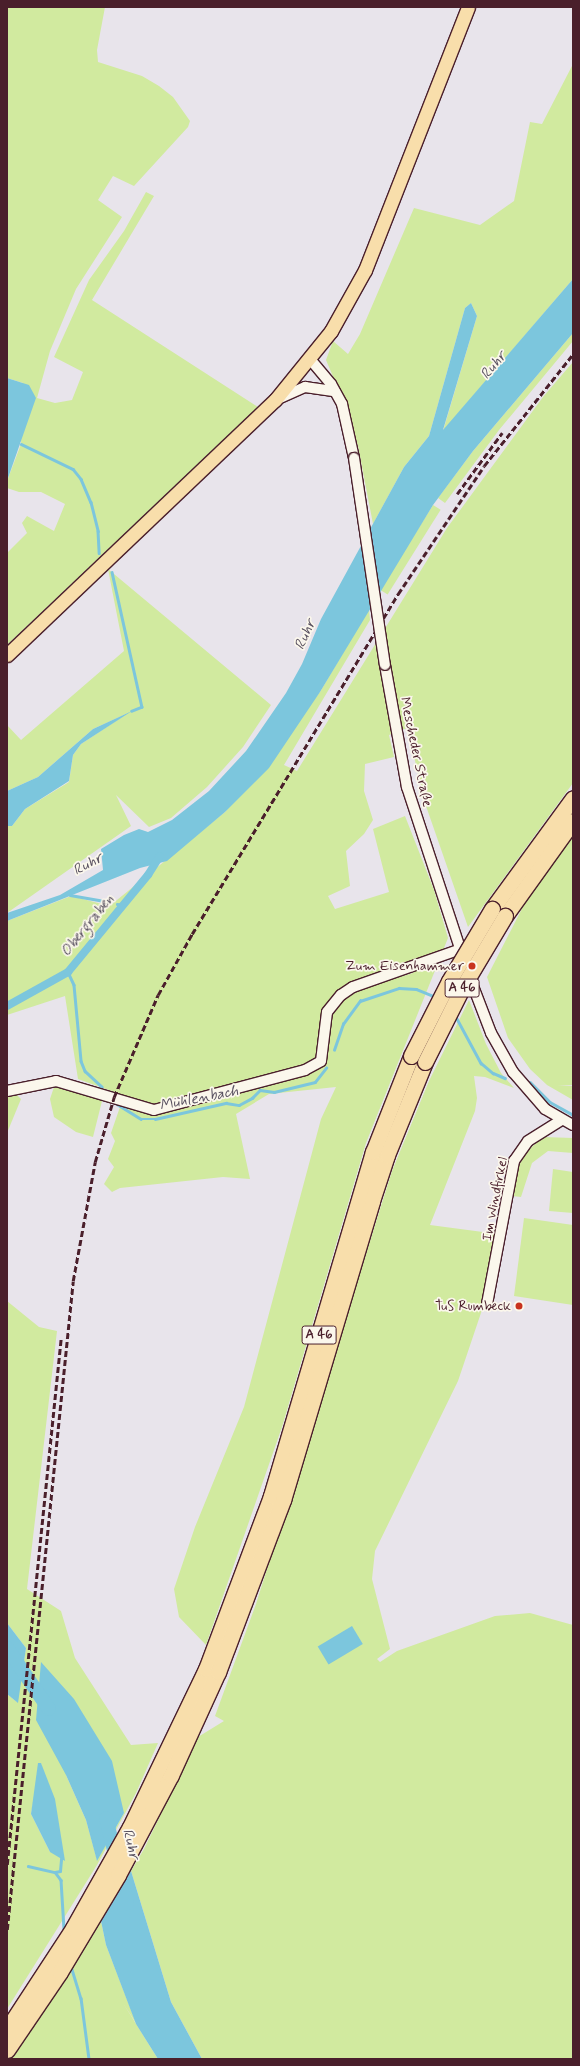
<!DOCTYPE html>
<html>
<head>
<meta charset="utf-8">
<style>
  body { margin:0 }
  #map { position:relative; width:580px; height:2066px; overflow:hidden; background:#e8e4eb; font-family:Mynerve,sans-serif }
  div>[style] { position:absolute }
  .green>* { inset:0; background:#d1ea9f; transform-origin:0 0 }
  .water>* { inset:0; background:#7cc6dd; transform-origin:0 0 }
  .stream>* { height:2.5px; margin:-1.25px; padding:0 1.25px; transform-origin:1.25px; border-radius:1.25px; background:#7cc6dd }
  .canal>* { height:8px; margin:-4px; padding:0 4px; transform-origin:4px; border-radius:4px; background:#7cc6dd }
  .river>* { height:14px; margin:-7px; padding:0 7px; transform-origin:7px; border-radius:7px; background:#7cc6dd }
  .roads { filter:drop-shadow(1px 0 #4a1f2b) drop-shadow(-1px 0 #4a1f2b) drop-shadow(0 1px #4a1f2b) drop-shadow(0 -1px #4a1f2b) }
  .minor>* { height:10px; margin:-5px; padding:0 5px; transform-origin:5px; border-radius:5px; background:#fbf7ec }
  .major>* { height:13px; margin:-6.5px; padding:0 6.5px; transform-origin:6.5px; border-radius:6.5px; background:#f8deab }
  .highway>* { height:15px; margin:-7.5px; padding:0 7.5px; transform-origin:7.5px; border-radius:7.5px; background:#f8deab }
  .rail>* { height:2.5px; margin-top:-1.25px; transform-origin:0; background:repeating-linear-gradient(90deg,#4a1f2b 0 6px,transparent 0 9px) }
  .bridges { filter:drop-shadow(1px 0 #4a1f2b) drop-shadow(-1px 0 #4a1f2b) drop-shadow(0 1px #4a1f2b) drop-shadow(0 -1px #4a1f2b) }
  .minor-bridge>* { height:10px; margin:-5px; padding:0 5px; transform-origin:5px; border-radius:5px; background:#fbf7ec }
  .highway-bridge>* { height:15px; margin:-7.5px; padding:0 7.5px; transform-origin:7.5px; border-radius:7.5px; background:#f8deab }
  .dots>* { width:11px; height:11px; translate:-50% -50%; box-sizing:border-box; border:2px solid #fbf7ec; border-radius:50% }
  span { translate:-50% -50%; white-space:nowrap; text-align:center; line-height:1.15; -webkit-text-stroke:3.5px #fbf7ec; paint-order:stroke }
  .shield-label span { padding:1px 3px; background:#fbf7ec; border:1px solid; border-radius:3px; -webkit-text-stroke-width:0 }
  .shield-label { font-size:13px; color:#4a1f2b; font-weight:700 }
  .street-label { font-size:14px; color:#4a1f2b }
  .poi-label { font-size:14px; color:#4a1f2b }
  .right { translate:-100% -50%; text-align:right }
  .water-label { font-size:15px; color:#595160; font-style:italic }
  .frame { position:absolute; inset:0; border:8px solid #4a1f2b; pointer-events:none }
</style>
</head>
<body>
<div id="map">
  <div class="green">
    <i style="clip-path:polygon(7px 7px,105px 7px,97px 50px,98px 62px,142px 76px,159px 86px,173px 97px,190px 121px,188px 127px,134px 186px,113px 176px,98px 200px,122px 217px,76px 289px,50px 351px,37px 398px,55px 403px,72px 400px,83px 372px,54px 357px,89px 280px,124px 231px,146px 192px,154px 196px,92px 300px,258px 407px,7px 645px,7px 553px,27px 533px,22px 523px,27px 516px,54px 531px,65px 504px,41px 492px,19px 492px,7px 488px,7px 481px,21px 444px,23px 383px,7px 378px)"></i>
    <i style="clip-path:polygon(573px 64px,573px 279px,443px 431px,477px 316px,471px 303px,465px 308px,429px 436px,404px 467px,373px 524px,358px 446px,343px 400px,326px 360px,333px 341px,348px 354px,360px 334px,414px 208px,480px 225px,514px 201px,530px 122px,542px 124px)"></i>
    <i style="clip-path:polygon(573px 333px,573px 341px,499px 430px,445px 503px,438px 498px,473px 451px)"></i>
    <i style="clip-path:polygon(evenodd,573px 362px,573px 783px,468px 927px,426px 806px,407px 728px,389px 735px,394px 757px,365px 764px,364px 791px,373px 820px,364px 834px,346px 851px,350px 886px,328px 896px,335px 909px,389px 892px,373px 829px,405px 816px,434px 890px,448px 938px,366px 1143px,282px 1427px,206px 1645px,179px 1617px,174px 1589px,195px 1527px,244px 1407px,321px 1119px,336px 1087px,269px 1094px,236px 1114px,250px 1179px,223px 1177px,120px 1188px,112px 1192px,104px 1184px,114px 1167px,108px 1159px,115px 1141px,111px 1133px,121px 1104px,153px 1113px,232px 1095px,300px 1074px,156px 1107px,78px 1079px,65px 996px,7px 1015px,7px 921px,71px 896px,106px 905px,101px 913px,225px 812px,320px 692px,369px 609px,370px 620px,284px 765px,297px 771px,447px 528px,543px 397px,573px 362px,416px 960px,413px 973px,366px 987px,416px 960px)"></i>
    <i style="left:433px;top:505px;width:9px;height:100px;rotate:32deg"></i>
    <i style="clip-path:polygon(108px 569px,271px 705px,243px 747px,207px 787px,171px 818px,149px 827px,116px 795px,131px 826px,7px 913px,7px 826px,12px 826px,25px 809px,69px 782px,73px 755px,81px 744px,128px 713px,93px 729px,38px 777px,7px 791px,7px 725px,21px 740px,124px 651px)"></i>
    <i style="clip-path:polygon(573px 835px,573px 1085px,558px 1085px,573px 1086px,573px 1100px,547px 1085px,530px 1069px,508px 1038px,487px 977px,530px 893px)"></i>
    <i style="clip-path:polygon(469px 1000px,486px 1044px,501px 1073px,514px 1088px,485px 1077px,474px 1076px,477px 1098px,475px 1111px,430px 1225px,498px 1234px,483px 1307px,458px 1381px,375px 1551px,372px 1579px,390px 1649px,377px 1659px,380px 1662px,397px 1651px,495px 1616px,530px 1613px,573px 1625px,573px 2059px,202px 2059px,171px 2002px,131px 1871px,144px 1849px,198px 1737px,224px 1721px,215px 1716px,256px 1604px,392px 1171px,429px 1081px)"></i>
    <i style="clip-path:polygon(55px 1084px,103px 1097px,93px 1137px,76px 1132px,54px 1117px,50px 1099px)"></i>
    <i style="clip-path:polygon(16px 1094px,21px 1099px,7px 1133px,7px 1097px)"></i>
    <i style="clip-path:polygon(543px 1137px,573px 1138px,573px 1153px,548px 1151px,532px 1163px,521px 1197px,512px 1196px,518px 1165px,524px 1154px)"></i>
    <i style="clip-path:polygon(553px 1169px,573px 1172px,573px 1213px,549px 1211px)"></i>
    <i style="clip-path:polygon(524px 1218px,573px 1225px,573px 1305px,514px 1296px)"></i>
    <i style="clip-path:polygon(evenodd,7px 1301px,39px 1327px,57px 1331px,27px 1589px,61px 1611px,75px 1658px,131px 1745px,158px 1743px,136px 1793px,97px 1865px,7px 2009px,7px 1694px,17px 1702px,26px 1648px,7px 1623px,7px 1301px,41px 1763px,50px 1852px,31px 1814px,41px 1763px,7px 1301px,66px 1775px,124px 1813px,97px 1860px,86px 1820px,66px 1775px)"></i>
    <i style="clip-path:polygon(101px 1921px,106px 1945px,136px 2023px,123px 2003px,158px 2059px,10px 2059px)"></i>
  </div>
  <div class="water">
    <i style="clip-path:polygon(573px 279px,573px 333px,473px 451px,433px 505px,320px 692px,269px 768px,225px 812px,167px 861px,140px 868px,7px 921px,7px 913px,60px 895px,103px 870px,101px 849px,124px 835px,139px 829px,148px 832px,172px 820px,209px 791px,246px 751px,286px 693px,302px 664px,321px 619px,404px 467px,429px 436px,465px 308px,471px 303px,477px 316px,443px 430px)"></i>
    <i style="clip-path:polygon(7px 378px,29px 385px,36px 398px,7px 481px)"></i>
    <i style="clip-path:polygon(132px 711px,81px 744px,73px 755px,69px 781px,25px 809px,12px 826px,7px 826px,7px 791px,38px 777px,93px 729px)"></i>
    <i style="clip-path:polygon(7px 1623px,26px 1648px,18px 1703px,7px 1694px)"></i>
    <i style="left:352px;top:1626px;width:21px;height:40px;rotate:59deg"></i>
    <i style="clip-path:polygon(41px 1662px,74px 1699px,112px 1761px,124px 1813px,97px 1861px,86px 1820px,66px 1775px,36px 1720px)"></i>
    <i style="clip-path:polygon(38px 1763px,41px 1763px,55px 1799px,65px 1861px,50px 1852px,31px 1814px)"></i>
    <i style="clip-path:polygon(131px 1871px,171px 2002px,202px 2059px,158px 2059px,136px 2024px,106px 1945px,101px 1921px)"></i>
  </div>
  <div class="stream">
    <i style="left:21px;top:444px;width:58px;rotate:25.7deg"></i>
    <i style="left:73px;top:469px;width:13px;rotate:51deg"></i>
    <i style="left:81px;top:479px;width:25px;rotate:67deg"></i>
    <i style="left:91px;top:502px;width:30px;rotate:76deg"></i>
    <i style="left:98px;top:531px;width:22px;rotate:87deg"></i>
    <i style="left:112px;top:572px;width:138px;rotate:77.5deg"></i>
    <i style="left:142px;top:707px;width:11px;rotate:158deg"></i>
    <i style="left:70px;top:895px;width:36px;rotate:10deg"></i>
    <i style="left:117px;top:904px;width:7px;rotate:8deg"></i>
    <i style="left:68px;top:972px;width:14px;rotate:65deg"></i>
    <i style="left:74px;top:985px;width:76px;rotate:84.7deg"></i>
    <i style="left:81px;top:1061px;width:11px;rotate:68deg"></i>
    <i style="left:85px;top:1071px;width:23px;rotate:43deg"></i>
    <i style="left:455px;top:1015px;width:55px;rotate:61.6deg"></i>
    <i style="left:481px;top:1063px;width:16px;rotate:40deg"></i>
    <i style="left:493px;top:1073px;width:13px;rotate:23deg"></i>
    <i style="left:334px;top:1050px;width:28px;rotate:-71deg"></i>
    <i style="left:343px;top:1024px;width:29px;rotate:-54deg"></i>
    <i style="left:360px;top:1001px;width:41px;rotate:-18.4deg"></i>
    <i style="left:399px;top:988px;width:17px;rotate:3deg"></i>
    <i style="left:416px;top:989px;width:22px;rotate:22deg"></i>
    <i style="left:530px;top:1082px;width:28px;rotate:45deg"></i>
    <i style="left:550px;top:1102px;width:26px;rotate:29deg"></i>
    <i style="left:117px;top:1104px;width:28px;rotate:32deg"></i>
    <i style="left:141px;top:1119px;width:14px"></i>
    <i style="left:155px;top:1119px;width:73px;rotate:-12.7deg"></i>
    <i style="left:226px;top:1103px;width:13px;rotate:9deg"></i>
    <i style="left:239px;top:1105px;width:15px;rotate:-28deg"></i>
    <i style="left:252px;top:1098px;width:11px;rotate:-45deg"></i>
    <i style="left:260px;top:1090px;width:14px;rotate:8deg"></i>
    <i style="left:274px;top:1092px;width:42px;rotate:-13.7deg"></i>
    <i style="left:315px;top:1082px;width:18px;rotate:-52deg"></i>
    <i style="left:28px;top:1866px;width:28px;rotate:13deg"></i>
    <i style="left:55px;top:1872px;width:5px;rotate:-11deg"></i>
    <i style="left:60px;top:1871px;width:12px;rotate:-85deg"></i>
    <i style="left:55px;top:1872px;width:10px;rotate:53deg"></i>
    <i style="left:61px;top:1880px;width:49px;rotate:86.5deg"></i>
    <i style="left:71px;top:1966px;width:34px;rotate:73deg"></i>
    <i style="left:81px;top:1998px;width:62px;rotate:82.5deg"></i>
  </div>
  <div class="canal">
    <i style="left:7px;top:1006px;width:70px;rotate:-29.1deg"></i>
    <i style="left:68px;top:972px;width:126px;rotate:-50.5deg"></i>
    <i style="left:148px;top:875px;width:22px;rotate:-58deg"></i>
  </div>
  <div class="river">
    <i style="left:7px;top:1648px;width:74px;rotate:55.5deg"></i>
    <i style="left:106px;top:1818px;width:88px;rotate:76.1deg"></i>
  </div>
  <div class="roads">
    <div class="minor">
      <i style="left:310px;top:359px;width:33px;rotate:50deg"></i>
      <i style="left:331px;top:384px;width:23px;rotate:61deg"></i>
      <i style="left:342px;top:404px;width:55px;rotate:77.5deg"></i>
      <i style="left:278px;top:399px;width:30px;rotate:-24deg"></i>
      <i style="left:305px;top:387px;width:30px;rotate:8deg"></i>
      <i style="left:385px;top:665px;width:124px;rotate:79.8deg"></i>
      <i style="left:407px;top:787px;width:176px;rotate:71.8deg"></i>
      <i style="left:468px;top:973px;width:64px;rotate:69deg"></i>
      <i style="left:491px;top:1033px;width:45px;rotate:60.6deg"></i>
      <i style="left:513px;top:1072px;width:49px;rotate:49.1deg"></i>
      <i style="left:545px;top:1109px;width:32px;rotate:30deg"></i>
      <i style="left:7px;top:1091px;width:50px;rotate:-11.5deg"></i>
      <i style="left:56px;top:1081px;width:102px;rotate:16.5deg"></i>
      <i style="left:154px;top:1110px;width:156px;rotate:-14.8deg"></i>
      <i style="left:305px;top:1070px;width:18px;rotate:-29deg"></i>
      <i style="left:321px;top:1061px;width:49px;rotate:-83deg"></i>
      <i style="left:327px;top:1012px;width:22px;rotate:-51deg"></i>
      <i style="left:341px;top:995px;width:14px;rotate:-34deg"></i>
      <i style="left:353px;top:987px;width:114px;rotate:-19.4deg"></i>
      <i style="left:487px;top:1304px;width:146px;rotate:-79.3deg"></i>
      <i style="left:514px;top:1161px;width:24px;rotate:-55deg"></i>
      <i style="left:528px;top:1141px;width:39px;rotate:-32deg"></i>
    </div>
    <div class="major">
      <i style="left:7px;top:655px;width:370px;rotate:-43.6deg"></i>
      <i style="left:275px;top:400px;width:89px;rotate:-50.9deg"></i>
      <i style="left:331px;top:331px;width:70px;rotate:-60.9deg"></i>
      <i style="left:365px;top:270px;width:282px;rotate:-68.6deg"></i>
    </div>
    <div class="highway">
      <i style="left:492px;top:909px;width:137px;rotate:-53.9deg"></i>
      <i style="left:505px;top:916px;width:117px;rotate:-54.4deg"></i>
      <i style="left:7px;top:2029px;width:121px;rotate:-56.8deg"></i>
      <i style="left:73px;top:1928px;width:116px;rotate:-60.6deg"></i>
      <i style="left:130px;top:1827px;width:175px;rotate:-64.3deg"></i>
      <i style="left:206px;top:1669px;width:185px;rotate:-69.4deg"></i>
      <i style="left:271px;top:1496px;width:359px;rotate:-73.5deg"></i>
      <i style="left:373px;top:1152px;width:103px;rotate:-68.4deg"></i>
      <i style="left:7px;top:2050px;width:94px;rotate:-55.8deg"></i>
      <i style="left:60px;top:1972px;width:113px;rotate:-59.1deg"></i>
      <i style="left:118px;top:1875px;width:113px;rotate:-62.1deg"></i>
      <i style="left:171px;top:1775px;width:113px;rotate:-65.5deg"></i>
      <i style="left:218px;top:1672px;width:184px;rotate:-69.3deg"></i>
      <i style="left:283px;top:1500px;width:312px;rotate:-73.4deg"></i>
      <i style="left:372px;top:1201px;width:48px;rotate:-71.9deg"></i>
      <i style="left:387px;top:1155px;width:100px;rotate:-67.8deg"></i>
    </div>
  </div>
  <div class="rail">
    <i style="left:457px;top:494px;width:76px;rotate:-53.6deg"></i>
    <i style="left:7px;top:1865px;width:530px;rotate:-84.15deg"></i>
    <i style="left:7px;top:1930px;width:652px;rotate:-84.19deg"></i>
    <i style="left:73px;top:1281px;width:121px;rotate:-79.5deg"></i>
    <i style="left:95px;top:1162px;width:68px;rotate:-73.7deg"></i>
    <i style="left:114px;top:1097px;width:111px;rotate:-66.7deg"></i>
    <i style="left:158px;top:995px;width:70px;rotate:-60.9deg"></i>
    <i style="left:192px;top:934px;width:398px;rotate:-58.8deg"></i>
    <i style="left:398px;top:594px;width:154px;rotate:-56.1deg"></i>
    <i style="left:484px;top:466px;width:143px;rotate:-51.5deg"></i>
  </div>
  <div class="bridges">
    <div class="minor-bridge">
      <i style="left:354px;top:458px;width:209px;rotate:81.5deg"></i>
    </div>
    <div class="highway-bridge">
      <i style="left:411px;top:1056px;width:84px;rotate:-63.1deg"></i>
      <i style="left:449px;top:981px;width:84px;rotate:-59.2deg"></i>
      <i style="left:425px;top:1062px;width:83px;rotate:-63.4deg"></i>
      <i style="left:462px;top:988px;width:84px;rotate:-59.2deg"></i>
    </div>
  </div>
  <div class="dots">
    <i style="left:472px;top:966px;background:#c8321e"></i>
    <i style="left:519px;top:1306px;background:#c8321e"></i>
  </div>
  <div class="shield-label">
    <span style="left:462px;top:988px">A 46</span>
    <span style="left:319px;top:1335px">A 46</span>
  </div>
  <div class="street-label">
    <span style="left:416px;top:752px;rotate:78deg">Mescheder Straße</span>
    <span style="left:495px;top:1199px;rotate:-79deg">Im Windfirkel</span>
  </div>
  <div class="poi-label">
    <span class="right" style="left:464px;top:966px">Zum Eisenhammer</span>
    <span class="right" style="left:511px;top:1306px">TuS Rumbeck</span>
  </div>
  <div class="water-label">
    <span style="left:494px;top:366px;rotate:-50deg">Ruhr</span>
    <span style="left:306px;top:635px;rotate:-66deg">Ruhr</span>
    <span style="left:88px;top:865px;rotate:-28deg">Ruhr</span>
    <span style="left:88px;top:926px;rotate:-51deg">Obergraben</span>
    <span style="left:199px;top:1099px;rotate:-11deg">Mühlenbach</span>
    <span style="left:130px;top:1844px;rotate:76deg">Ruhr</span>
  </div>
  <div class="frame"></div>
</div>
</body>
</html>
